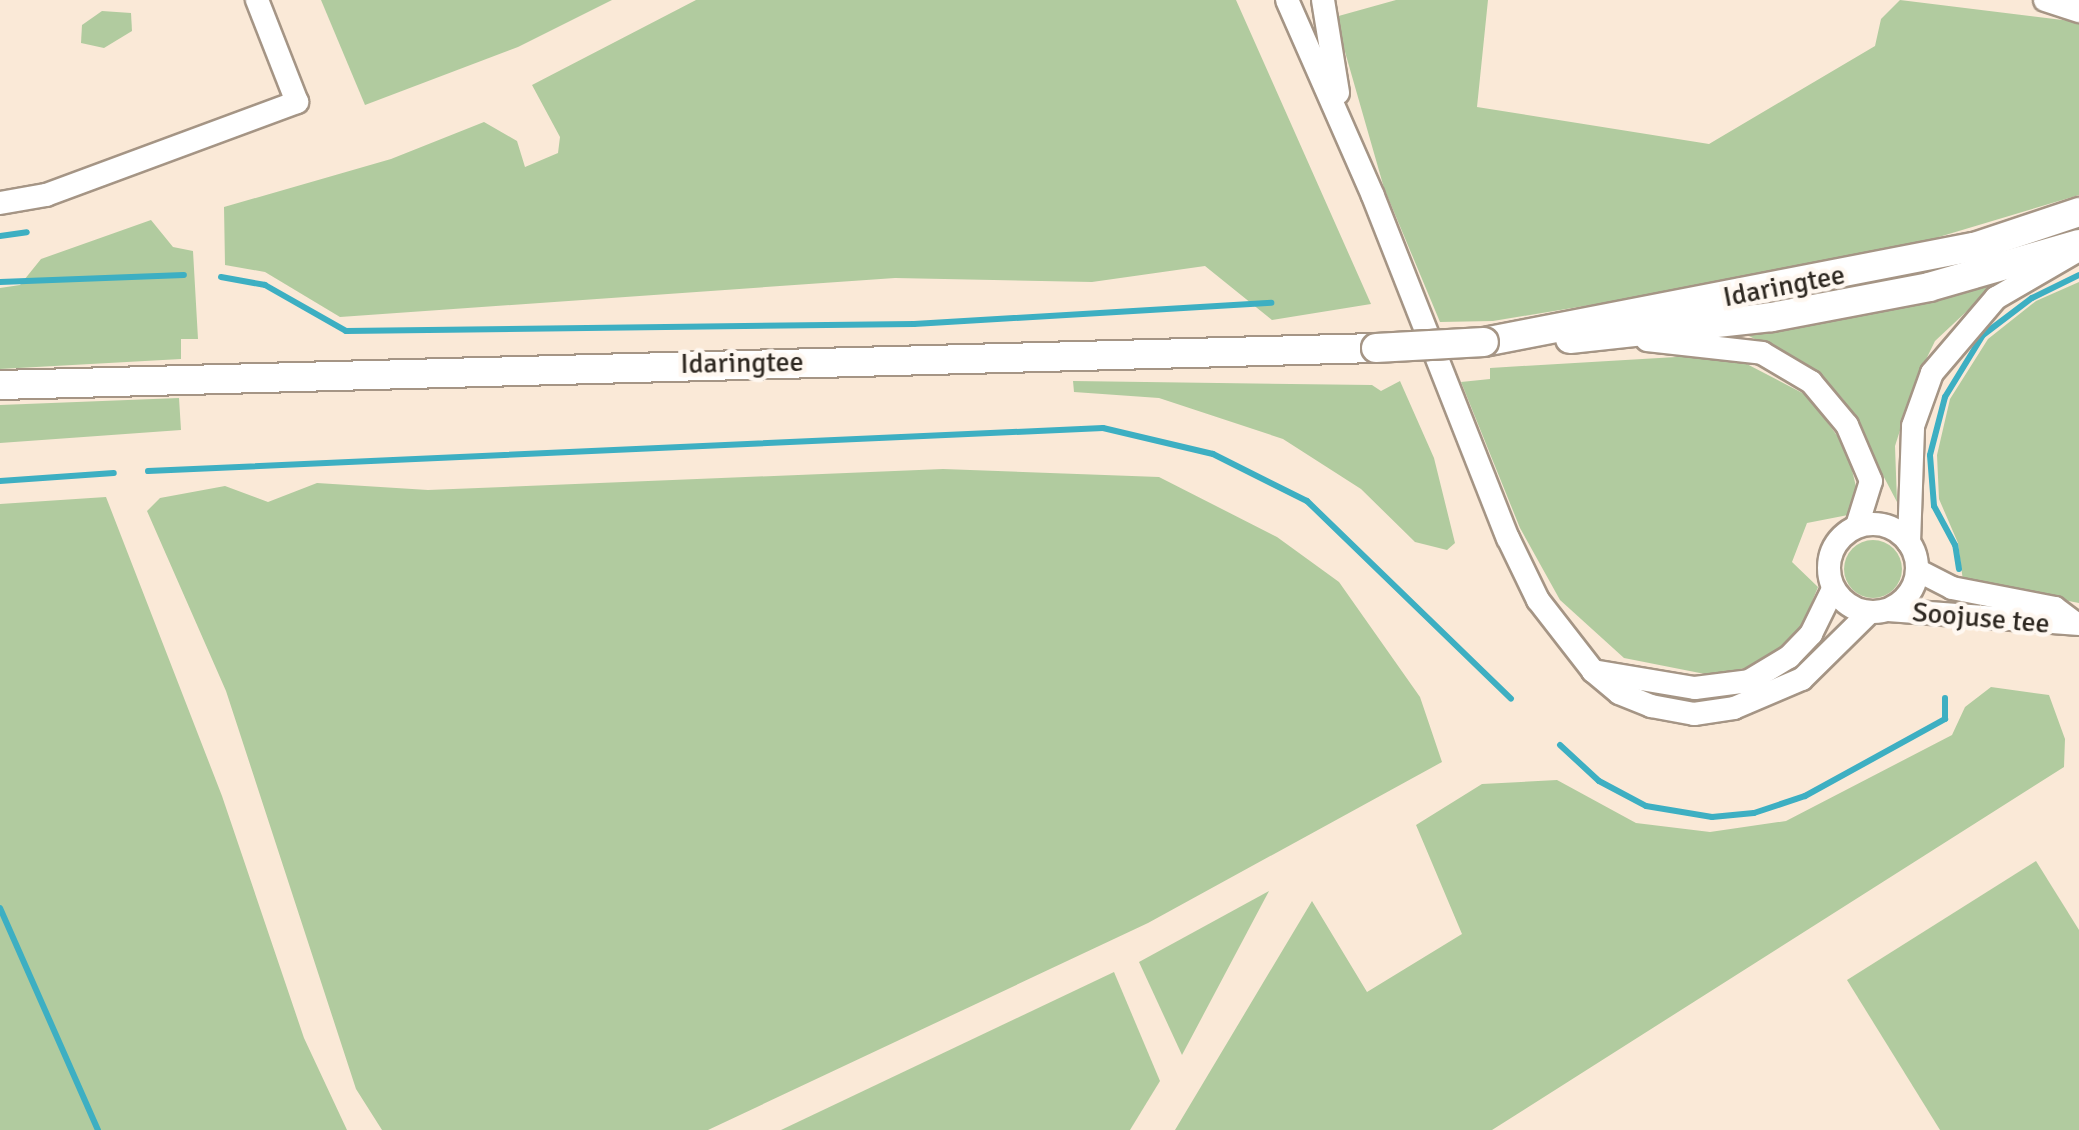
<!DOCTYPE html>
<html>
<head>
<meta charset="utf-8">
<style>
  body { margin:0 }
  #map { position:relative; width:2079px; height:1130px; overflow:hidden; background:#fae9d7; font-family:Signika,sans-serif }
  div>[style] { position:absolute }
  .green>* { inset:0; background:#b1cb9f }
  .round { border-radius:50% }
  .stream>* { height:6px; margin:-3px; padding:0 3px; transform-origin:3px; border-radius:3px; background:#3dafc2 }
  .roads { filter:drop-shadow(2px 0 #a59585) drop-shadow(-2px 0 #a59585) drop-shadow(0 2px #a59585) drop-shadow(0 -2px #a59585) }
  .minor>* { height:22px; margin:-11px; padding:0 11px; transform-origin:11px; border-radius:11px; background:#fff }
  .minor>.ring { margin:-11px; padding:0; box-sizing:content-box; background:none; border:22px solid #fff; border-radius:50% }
  .major>* { height:28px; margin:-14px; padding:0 14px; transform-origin:14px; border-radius:14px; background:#fff }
  .bridges { filter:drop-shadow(2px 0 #a59585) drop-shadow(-2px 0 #a59585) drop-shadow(0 2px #a59585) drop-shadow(0 -2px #a59585) }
  .major-bridge>* { height:28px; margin:-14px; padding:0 14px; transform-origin:14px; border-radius:14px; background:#fff }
  span { translate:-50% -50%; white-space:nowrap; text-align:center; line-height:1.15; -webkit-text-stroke:9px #fff8f1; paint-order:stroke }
  .street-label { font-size:28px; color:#2e2821 }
</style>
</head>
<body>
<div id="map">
  <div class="green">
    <i style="clip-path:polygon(321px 0,612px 0,518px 47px,365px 105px)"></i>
    <i style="clip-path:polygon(696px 0,1236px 0,1371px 304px,1272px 320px,1205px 266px,1092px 282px,895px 278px,340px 317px,265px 272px,225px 265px,224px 207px,391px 159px,484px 122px,517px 141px,525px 167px,558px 153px,560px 137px,532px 85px)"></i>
    <i style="clip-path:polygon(1396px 0,1488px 0,1477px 107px,1709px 144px,1875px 46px,1881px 19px,1900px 0,2079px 22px,2079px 195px,1862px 260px,1493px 321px,1440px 322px,1384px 188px,1335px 17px)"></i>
    <i style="clip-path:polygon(102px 11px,131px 13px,132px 31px,104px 48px,81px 43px,82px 25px)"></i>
    <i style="clip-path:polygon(151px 220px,173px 247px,193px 251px,198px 339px,181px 339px,181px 359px,0 369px,0 288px,20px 285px,41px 259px)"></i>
    <i style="clip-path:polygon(1999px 281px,1935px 341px,1916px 380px,1895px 446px,1897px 502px,1843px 399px,1816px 370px,1749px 336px)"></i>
    <i style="clip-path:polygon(2079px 282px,2079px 603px,1963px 581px,1958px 543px,1939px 499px,1937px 455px,1950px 399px,1988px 339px,2036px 301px)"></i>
    <i style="clip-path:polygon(1693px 356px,1741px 361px,1808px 396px,1847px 449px,1858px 495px,1848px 515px,1807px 523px,1792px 562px,1818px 587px,1798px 636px,1755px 666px,1710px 675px,1624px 658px,1560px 600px,1520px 528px,1461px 382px,1490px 379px,1490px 368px)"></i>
    <i style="clip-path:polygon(1073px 381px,1372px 385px,1381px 391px,1400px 381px,1434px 458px,1455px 543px,1447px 550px,1415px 542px,1361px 489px,1283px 439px,1159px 398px,1074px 392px)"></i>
    <i style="clip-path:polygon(179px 398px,181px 430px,0 443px,0 405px)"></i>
    <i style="clip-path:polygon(943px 469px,1159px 477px,1277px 537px,1339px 582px,1420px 697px,1442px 762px,1148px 923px,708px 1130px,382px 1130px,356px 1089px,226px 691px,147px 511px,160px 498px,225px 486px,268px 502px,317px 483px,428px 490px)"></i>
    <i style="clip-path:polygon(106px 497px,222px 796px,304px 1038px,347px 1130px,0 1130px,0 504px)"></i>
    <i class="round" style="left:1844px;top:540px;width:58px;height:58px"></i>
    <i style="clip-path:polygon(1991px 687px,2049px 695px,2065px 739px,2064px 767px,1492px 1130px,1175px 1130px,1312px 901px,1367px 992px,1462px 934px,1416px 825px,1482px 784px,1557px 780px,1636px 823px,1710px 832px,1786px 821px,1952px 735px,1965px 707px)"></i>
    <i style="clip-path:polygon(2036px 861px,2079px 930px,2079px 1130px,1940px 1130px,1847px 980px)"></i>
    <i style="clip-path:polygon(1269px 891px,1182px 1055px,1139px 962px)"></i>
    <i style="clip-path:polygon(1114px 972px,1160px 1081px,1130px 1130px,781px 1130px)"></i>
  </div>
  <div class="stream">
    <i style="left:0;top:236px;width:27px;rotate:-8deg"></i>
    <i style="left:221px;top:277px;width:45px;rotate:10.3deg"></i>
    <i style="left:265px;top:285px;width:93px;rotate:29.6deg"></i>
    <i style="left:346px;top:331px;width:568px;rotate:-0.71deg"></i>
    <i style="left:914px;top:324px;width:358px;rotate:-3.4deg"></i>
    <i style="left:0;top:282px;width:184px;rotate:-2.2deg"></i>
    <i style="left:148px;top:471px;width:956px;rotate:-2.58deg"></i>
    <i style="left:1103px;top:428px;width:113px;rotate:13.3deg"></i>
    <i style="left:1213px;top:454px;width:105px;rotate:26.6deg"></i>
    <i style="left:1307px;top:501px;width:284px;rotate:44.1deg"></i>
    <i style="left:0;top:481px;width:114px;rotate:-4deg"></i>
    <i style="left:1959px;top:569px;width:24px;rotate:-99deg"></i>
    <i style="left:1955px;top:545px;width:44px;rotate:-118.3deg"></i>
    <i style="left:1934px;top:506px;width:51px;rotate:-94.5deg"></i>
    <i style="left:1930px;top:455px;width:60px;rotate:-75.5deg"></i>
    <i style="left:1945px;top:397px;width:73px;rotate:-58.5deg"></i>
    <i style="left:1983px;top:335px;width:61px;rotate:-37.1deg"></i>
    <i style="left:2032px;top:298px;width:52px;rotate:-26.1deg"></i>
    <i style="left:1560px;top:745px;width:53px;rotate:42.7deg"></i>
    <i style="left:1599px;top:781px;width:53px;rotate:28deg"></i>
    <i style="left:1646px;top:806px;width:67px;rotate:9.5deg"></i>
    <i style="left:1712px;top:817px;width:42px;rotate:-5.4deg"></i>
    <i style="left:1754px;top:813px;width:54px;rotate:-18.4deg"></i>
    <i style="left:1805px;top:796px;width:160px;rotate:-28.8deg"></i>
    <i style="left:1945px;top:719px;width:21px;rotate:-90deg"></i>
    <i style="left:0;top:908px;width:243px;rotate:66.2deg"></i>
  </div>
  <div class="roads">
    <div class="minor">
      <i style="left:1287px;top:0;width:214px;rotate:66.3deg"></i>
      <i style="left:1373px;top:196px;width:368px;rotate:68.5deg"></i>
      <i style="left:1508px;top:538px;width:69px;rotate:64.2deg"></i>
      <i style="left:1538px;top:600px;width:90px;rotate:52.2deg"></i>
      <i style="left:1593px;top:671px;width:34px;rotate:40deg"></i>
      <i style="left:1619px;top:693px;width:35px;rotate:22deg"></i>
      <i style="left:1651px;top:706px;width:44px;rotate:10.5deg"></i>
      <i style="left:1694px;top:714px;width:40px;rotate:-8.5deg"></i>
      <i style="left:1734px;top:708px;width:74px;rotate:-23.1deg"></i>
      <i style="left:1802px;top:679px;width:94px;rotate:-44.6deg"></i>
      <i style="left:1323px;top:0;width:94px;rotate:80.8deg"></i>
      <i style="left:2045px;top:0;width:36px;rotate:18deg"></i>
      <i style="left:0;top:203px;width:47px;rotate:-9.9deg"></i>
      <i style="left:46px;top:195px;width:268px;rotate:-20.3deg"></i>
      <i style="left:297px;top:102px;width:110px;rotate:-111.4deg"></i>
      <i style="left:1647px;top:340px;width:116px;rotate:6.4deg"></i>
      <i style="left:1762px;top:353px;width:57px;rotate:30.6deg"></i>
      <i style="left:1811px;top:382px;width:56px;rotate:50.1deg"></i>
      <i style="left:1847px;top:425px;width:61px;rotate:66.8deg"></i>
      <i style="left:1871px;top:481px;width:47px;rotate:107.3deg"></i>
      <i class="ring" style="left:1829px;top:524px;width:66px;height:66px"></i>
      <i style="left:1909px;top:543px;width:117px;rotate:-88deg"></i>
      <i style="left:1913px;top:426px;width:56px;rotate:-70.3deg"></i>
      <i style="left:1932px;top:373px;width:99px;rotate:-49.5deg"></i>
      <i style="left:1996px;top:298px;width:94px;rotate:-30.1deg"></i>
      <i style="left:1917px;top:570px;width:39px;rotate:27deg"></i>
      <i style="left:1952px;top:588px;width:105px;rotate:11deg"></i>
      <i style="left:2055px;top:608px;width:25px;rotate:37deg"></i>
      <i style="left:1888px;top:610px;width:192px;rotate:4.2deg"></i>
      <i style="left:1593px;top:671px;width:103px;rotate:9.5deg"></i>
      <i style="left:1695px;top:688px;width:54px;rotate:-7.4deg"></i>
      <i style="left:1749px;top:681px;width:47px;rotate:-31deg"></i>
      <i style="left:1789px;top:657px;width:32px;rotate:-46deg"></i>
      <i style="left:1811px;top:634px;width:50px;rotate:-63.9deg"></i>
    </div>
    <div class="major">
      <i style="left:1570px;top:339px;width:203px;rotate:-6.2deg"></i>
      <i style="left:1772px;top:317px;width:160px;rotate:-10.8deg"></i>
      <i style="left:1929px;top:287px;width:156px;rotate:-16deg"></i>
      <i style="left:1484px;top:342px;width:499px;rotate:-11deg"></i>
      <i style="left:1974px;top:247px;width:111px;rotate:-18.4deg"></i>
      <i style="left:0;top:385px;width:1376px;rotate:-1.54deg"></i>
    </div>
  </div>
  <div class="bridges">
    <div class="major-bridge">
      <i style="left:1376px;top:348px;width:108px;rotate:-3.2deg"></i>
    </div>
  </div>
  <div class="street-label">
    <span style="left:1784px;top:286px;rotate:-11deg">Idaringtee</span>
    <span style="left:742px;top:363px;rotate:-1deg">Idaringtee</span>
    <span style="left:1981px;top:618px;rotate:5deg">Soojuse tee</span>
  </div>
</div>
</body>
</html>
